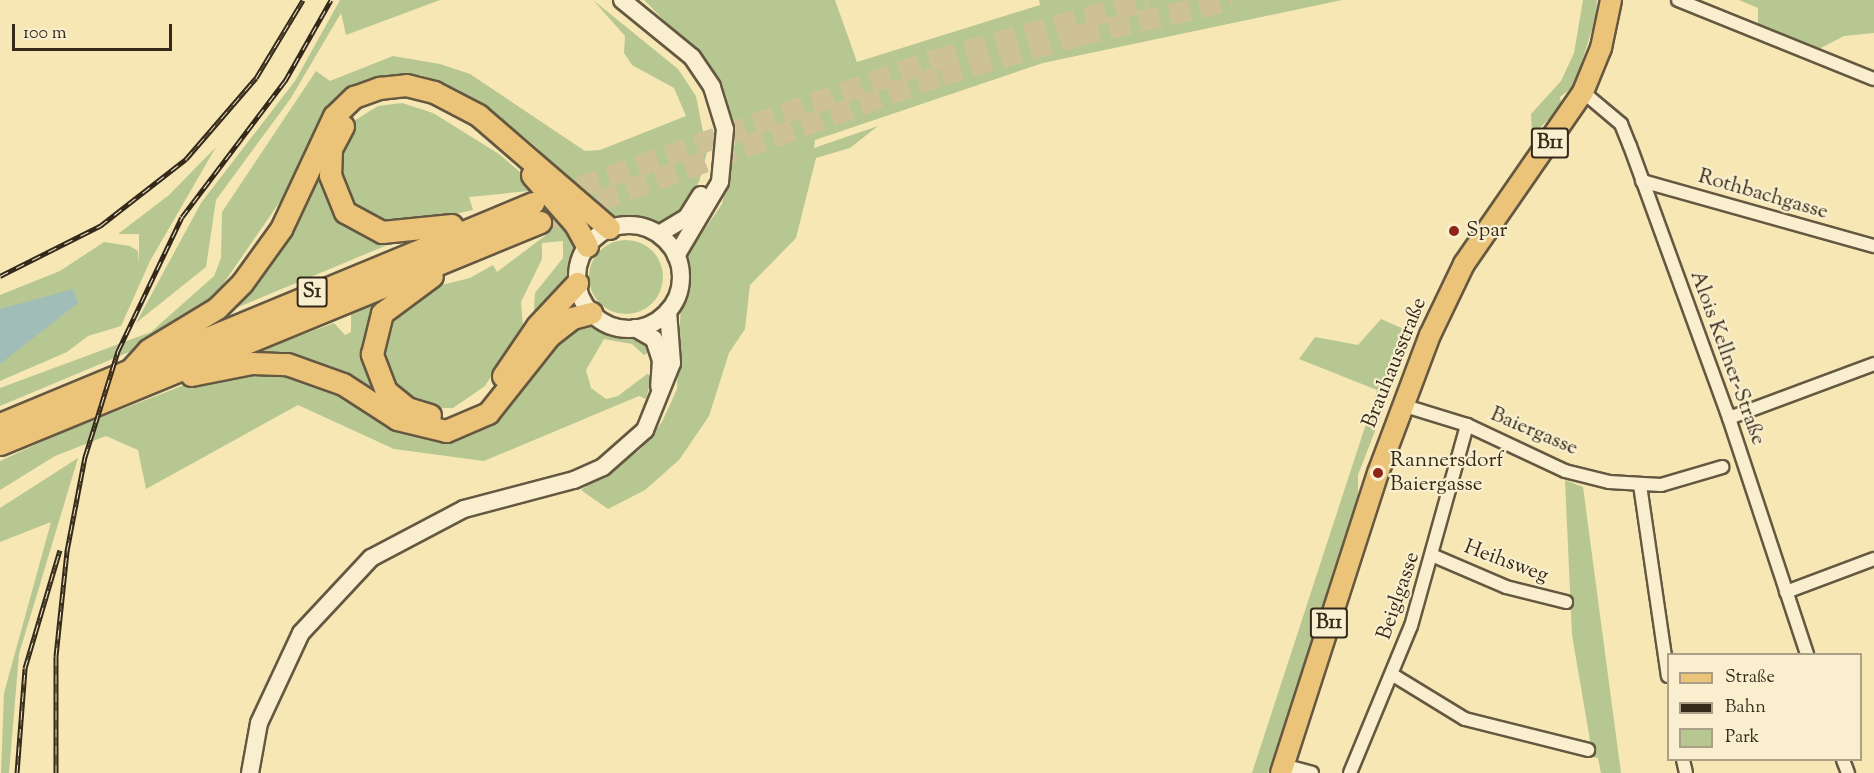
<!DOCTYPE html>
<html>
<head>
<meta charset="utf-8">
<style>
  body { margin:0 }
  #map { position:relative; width:1874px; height:773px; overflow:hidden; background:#f6e7b5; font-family:"Sorts Mill Goudy",serif }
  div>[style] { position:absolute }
  .green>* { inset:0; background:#b7c791 }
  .round { border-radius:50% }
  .water>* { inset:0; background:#a1bdb8 }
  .motorway-tunnel>* { height:21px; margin-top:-10.5px; transform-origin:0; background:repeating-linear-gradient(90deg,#cfc196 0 21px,transparent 0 31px) }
  .roads { filter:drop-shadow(2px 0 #655841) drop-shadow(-2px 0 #655841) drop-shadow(0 2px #655841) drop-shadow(0 -2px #655841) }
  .minor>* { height:12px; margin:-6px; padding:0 6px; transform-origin:6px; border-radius:6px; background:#f9efcf }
  .secondary>* { height:16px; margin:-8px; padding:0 8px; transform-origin:8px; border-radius:8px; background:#f9efcf }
  .secondary>.ring { margin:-8px; padding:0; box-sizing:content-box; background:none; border:16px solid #f9efcf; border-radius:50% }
  .primary>* { height:20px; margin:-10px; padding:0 10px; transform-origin:10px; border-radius:10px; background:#ebc47a }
  .motorway>* { height:21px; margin:-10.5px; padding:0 10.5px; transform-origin:10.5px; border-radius:10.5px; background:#ebc47a }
  .rail>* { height:5px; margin-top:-2.5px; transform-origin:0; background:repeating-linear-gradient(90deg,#f9efcf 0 9px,#35291a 0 18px); box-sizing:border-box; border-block:2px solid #35291a }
  .dots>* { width:16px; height:16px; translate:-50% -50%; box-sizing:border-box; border:3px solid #f9efcf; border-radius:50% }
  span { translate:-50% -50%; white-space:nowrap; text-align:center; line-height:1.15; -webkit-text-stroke:4.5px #f9efcf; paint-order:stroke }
  .shield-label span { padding:2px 4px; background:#f9efcf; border:2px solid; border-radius:4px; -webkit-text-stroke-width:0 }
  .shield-label { font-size:20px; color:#35291a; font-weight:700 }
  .street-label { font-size:21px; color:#35291a }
  .poi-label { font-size:21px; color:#35291a }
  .left { translate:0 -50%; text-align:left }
  .legend { position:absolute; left:1667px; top:653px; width:195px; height:108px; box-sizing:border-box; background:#f9efcf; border:2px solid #aba087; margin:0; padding:8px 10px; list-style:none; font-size:18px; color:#35291a }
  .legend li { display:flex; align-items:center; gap:12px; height:30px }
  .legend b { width:30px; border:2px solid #aba087 }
  .scale { position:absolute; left:12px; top:24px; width:160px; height:27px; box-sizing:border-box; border:3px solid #35291a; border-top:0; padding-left:8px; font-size:18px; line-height:21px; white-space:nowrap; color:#35291a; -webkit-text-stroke:4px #f9efcf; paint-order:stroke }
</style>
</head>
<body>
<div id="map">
  <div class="green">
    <i style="clip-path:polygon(340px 0,440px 0,346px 35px,341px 13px,291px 98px,216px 200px,206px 267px,136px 323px,201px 203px,295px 81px)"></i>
    <i style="clip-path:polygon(593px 0,678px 69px,696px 96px,707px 152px,699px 182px,678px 211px,660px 223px,628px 216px,609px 219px,534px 145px,476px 100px,421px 75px,376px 77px,344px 92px,326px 110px,290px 187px,210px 303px,141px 347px,0 406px,0 388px,151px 332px,214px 276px,221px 258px,222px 212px,316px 71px,330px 81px,393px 56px,440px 64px,470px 74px,585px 151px,600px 150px,686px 116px,674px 88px,632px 65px,624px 53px,625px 36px)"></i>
    <i style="clip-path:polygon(644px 0,835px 0,857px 62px,1040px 5px,1039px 0,1342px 0,1043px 63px,815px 140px,814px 148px,878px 126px,850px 148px,816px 158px,796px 238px,750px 285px,745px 329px,729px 353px,709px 416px,679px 460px,645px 490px,608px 509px,581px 490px,640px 450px,662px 422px,677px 389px,683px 260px,722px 204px,735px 144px,726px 96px,708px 65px)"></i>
    <i style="clip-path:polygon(1583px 0,1597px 0,1596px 17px,1574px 86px,1560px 97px,1562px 107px,1532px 135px,1531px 114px,1561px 81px,1574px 53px)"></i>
    <i style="clip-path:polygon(1739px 0,1874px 0,1874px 33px,1844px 36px,1817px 50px,1758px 28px,1758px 8px)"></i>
    <i style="clip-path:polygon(402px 103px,433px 113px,499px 154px,535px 185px,575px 242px,566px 279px,534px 311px,535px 293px,563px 258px,563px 241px,542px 243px,542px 259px,521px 302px,523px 326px,485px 386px,453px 408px,430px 408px,392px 389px,381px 346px,384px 331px,395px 314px,421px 290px,470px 278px,493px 265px,497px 272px,546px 235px,529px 191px,469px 197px,473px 210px,392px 228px,354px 211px,334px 169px,349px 124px,378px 106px)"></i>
    <i style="clip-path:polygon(216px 147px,150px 261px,121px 326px,88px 336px,67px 352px,0 381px,0 295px,60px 271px,104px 242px,130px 246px,138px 251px,139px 265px,139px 234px,118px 234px,169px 195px)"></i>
    <i style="clip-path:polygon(319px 164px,328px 203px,348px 224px,363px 235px,397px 241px,224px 313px,281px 250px)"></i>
    <i class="round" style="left:589px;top:240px;width:74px;height:74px"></i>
    <i style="clip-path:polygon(388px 295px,374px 311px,363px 342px,363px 362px,381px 398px,325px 366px,247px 355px,334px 323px,345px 335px,351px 332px,351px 313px)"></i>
    <i style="clip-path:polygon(1381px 319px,1413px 333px,1358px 475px,1358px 499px,1268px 773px,1252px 773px,1377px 390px,1299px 359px,1315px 337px,1358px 345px)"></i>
    <i style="clip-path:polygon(589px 323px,640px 338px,651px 351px,644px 355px,632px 344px,604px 339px,586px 370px,591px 388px,606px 399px,618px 396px,647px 374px,652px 376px,646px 399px,639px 396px,484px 461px,394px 449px,298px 405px,146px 489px,138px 450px,106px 436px,55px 456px,0 490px,0 461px,61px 433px,202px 378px,275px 368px,469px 429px,563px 329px)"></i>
    <i style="clip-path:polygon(78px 458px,19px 654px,9px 773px,1px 773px,4px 693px,51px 522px,0 542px,0 508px)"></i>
    <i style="clip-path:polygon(1565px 480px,1583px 487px,1621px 773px,1601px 773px,1598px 758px,1587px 756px,1591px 746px,1572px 635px)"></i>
  </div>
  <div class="water">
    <i style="clip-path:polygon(73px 289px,78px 303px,0 364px,0 309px)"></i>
  </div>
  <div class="motorway-tunnel">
    <i style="left:550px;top:197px;width:410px;rotate:-19.7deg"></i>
    <i style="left:936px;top:59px;width:219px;rotate:-15.6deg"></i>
    <i style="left:540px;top:222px;width:427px;rotate:-20.1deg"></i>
    <i style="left:941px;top:75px;width:144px;rotate:-16.2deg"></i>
    <i style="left:1079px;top:35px;width:156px;rotate:-13deg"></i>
  </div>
  <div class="roads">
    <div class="minor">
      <i style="left:1678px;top:0;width:211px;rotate:22deg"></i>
      <i style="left:1583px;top:92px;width:50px;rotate:40.1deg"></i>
      <i style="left:1621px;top:124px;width:24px;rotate:68deg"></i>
      <i style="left:1630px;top:146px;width:283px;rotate:70deg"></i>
      <i style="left:1727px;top:412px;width:255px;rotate:71.7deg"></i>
      <i style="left:1642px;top:181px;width:241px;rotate:15.7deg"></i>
      <i style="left:1402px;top:405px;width:68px;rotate:17.1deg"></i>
      <i style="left:1467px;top:425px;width:108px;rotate:25.1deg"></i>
      <i style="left:1565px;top:471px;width:45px;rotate:14deg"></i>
      <i style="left:1609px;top:482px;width:52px;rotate:3.3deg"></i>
      <i style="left:1661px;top:485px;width:64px;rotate:-16.4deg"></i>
      <i style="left:1729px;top:418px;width:155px;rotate:-20.4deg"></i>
      <i style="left:1640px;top:485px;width:193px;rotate:81.7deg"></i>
      <i style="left:1434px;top:556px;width:78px;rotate:23.3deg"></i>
      <i style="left:1506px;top:587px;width:62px;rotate:14deg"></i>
      <i style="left:1786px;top:592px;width:94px;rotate:-20.6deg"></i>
      <i style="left:1393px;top:675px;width:84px;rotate:31.4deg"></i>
      <i style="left:1465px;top:719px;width:127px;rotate:14.1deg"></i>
      <i style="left:1683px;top:760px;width:13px;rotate:77deg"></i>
      <i style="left:1843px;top:760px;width:14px;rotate:69deg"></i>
      <i style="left:1283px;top:765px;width:30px;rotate:15deg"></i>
      <i style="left:1350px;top:773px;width:159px;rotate:-67.5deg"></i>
      <i style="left:1411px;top:626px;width:209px;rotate:-74.4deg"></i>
    </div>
    <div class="secondary">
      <i style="left:622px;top:0;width:90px;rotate:39.2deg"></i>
      <i style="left:692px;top:57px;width:36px;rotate:56deg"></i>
      <i style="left:712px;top:87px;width:44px;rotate:72.8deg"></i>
      <i style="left:725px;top:129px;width:53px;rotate:95.4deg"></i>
      <i style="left:720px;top:182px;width:86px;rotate:120.7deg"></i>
      <i class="ring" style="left:577px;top:225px;width:88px;height:88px"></i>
      <i style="left:659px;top:234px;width:33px;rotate:-31deg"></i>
      <i style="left:687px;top:217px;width:26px;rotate:-58deg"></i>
      <i style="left:635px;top:328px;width:22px;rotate:30deg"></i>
      <i style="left:654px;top:339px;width:22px;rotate:72deg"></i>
      <i style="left:661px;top:360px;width:26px;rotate:94deg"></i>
      <i style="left:250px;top:773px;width:51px;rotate:-79.8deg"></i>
      <i style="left:259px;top:723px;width:99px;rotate:-65deg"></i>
      <i style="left:301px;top:633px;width:103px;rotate:-47deg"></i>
      <i style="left:371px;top:558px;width:105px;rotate:-27.8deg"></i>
      <i style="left:464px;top:509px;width:114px;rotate:-14.8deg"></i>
      <i style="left:574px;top:480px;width:32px;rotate:-24deg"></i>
      <i style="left:603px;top:467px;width:56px;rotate:-41.4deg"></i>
      <i style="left:645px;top:430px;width:72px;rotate:-68.1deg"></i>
      <i style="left:672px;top:363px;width:52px;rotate:-94.4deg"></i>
    </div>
    <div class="primary">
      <i style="left:1281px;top:773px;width:315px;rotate:-72.1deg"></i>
      <i style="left:1378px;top:473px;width:147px;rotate:-69.4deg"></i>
      <i style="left:1430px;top:335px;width:79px;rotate:-64.4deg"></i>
      <i style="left:1464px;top:264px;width:209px;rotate:-55.3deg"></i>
      <i style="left:1583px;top:92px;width:48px;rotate:-67.8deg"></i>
      <i style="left:1601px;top:48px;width:49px;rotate:-78.2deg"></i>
    </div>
    <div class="motorway">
      <i style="left:343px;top:126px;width:26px;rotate:118deg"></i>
      <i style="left:331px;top:149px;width:26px;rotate:92deg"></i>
      <i style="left:330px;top:175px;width:40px;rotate:68deg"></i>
      <i style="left:345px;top:212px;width:42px;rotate:28.4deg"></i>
      <i style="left:382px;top:232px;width:70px;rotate:-5.7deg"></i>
      <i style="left:532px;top:175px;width:65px;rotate:48.7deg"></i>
      <i style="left:575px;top:224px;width:25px;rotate:61deg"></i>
      <i style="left:132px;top:368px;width:24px;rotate:-48deg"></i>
      <i style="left:148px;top:350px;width:81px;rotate:-31.3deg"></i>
      <i style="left:217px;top:308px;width:35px;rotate:-45deg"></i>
      <i style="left:242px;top:283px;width:67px;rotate:-54.2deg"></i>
      <i style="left:281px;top:229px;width:125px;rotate:-64.9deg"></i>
      <i style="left:334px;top:116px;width:28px;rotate:-44deg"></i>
      <i style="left:354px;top:97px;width:27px;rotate:-20deg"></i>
      <i style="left:379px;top:88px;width:27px;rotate:-6deg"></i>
      <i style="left:406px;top:85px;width:29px;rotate:14deg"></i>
      <i style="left:434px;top:92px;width:50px;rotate:27.6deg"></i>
      <i style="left:478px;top:115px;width:173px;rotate:40.8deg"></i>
      <i style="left:191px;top:375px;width:62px;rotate:-11.1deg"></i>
      <i style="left:252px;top:363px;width:35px;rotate:2deg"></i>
      <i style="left:287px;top:364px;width:59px;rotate:19.7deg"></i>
      <i style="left:343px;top:384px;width:64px;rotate:32.9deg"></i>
      <i style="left:397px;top:419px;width:50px;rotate:13.8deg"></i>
      <i style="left:446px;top:431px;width:46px;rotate:-23.2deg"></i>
      <i style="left:488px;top:413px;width:98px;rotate:-51.6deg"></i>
      <i style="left:549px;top:336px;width:29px;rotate:-38deg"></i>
      <i style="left:572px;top:318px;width:20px;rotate:-15deg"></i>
      <i style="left:503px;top:376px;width:60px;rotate:-55.8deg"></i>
      <i style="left:537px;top:326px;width:59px;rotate:-47.1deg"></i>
      <i style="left:430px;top:415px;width:24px;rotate:-163deg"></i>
      <i style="left:407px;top:408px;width:27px;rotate:-141deg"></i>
      <i style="left:386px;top:391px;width:40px;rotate:-111deg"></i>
      <i style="left:372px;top:354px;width:42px;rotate:-76.3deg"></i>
      <i style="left:382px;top:313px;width:62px;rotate:-36.5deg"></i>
      <i style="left:0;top:424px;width:577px;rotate:-22.52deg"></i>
      <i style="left:0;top:444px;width:584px;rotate:-22.35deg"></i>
    </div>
  </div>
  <div class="rail">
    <i style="left:0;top:276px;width:112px;rotate:-26.6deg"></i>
    <i style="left:100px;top:226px;width:109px;rotate:-37.9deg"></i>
    <i style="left:186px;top:159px;width:107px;rotate:-49.2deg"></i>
    <i style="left:256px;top:78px;width:91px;rotate:-58.9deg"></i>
    <i style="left:17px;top:773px;width:105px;rotate:-85.6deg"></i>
    <i style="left:25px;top:668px;width:123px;rotate:-73.5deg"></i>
    <i style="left:56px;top:773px;width:117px;rotate:-90deg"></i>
    <i style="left:56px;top:656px;width:106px;rotate:-84deg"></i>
    <i style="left:67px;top:551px;width:96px;rotate:-79.2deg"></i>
    <i style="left:85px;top:457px;width:111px;rotate:-72.7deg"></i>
    <i style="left:118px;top:351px;width:148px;rotate:-64.5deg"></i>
    <i style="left:182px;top:217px;width:171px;rotate:-52.9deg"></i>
    <i style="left:285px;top:81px;width:93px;rotate:-60.4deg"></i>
  </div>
  <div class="dots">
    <i style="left:1454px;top:231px;background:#8f2418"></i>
    <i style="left:1378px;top:473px;background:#8f2418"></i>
  </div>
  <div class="shield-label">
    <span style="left:1550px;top:143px">B11</span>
    <span style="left:312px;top:292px">S1</span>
    <span style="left:1329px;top:623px">B11</span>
  </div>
  <div class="street-label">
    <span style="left:1763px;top:195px;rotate:16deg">Rothbachgasse</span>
    <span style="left:1727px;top:358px;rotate:70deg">Alois Kellner-Straße</span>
    <span style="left:1395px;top:363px;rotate:-68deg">Brauhausstraße</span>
    <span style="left:1534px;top:432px;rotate:23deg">Baiergasse</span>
    <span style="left:1506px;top:562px;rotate:20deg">Heihsweg</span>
    <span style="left:1399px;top:596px;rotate:-71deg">Beiglgasse</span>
  </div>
  <div class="poi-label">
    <span class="left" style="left:1466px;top:231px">Spar</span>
    <span class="left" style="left:1390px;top:473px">Rannersdorf<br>Baiergasse</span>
  </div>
  <ul class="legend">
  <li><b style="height:8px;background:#ebc47a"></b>Straße</li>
  <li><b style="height:8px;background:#35291a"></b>Bahn</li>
  <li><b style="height:16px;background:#b7c791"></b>Park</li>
  </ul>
  <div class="scale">100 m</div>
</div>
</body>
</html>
